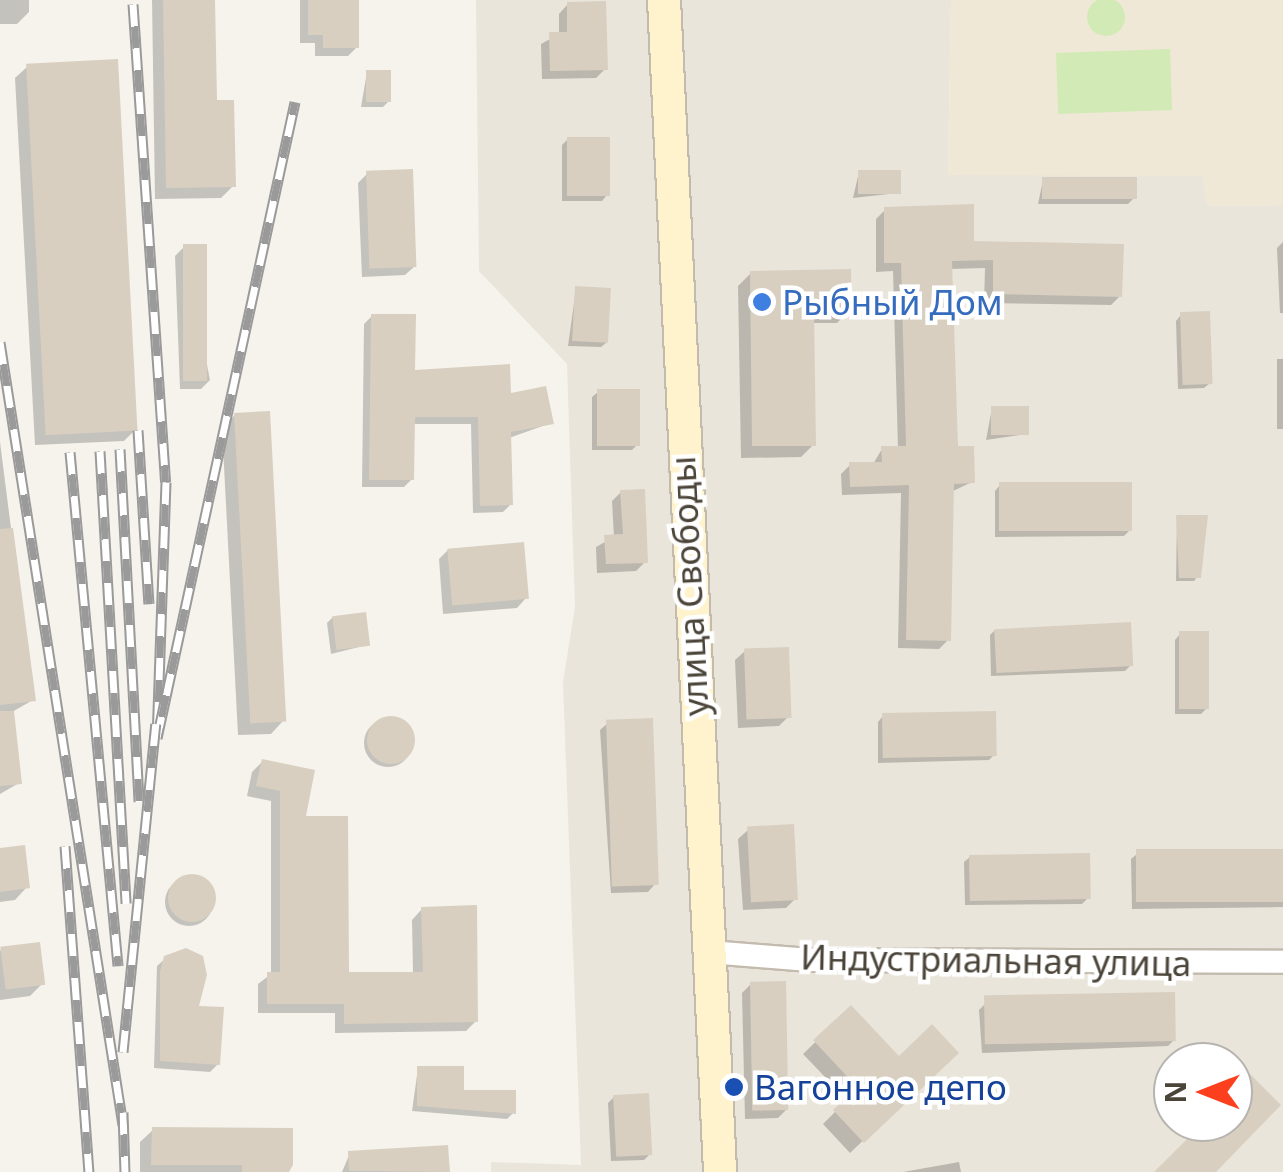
<!DOCTYPE html>
<html>
<head>
<meta charset="utf-8">
<style>
  body { margin:0 }
  #map { position:relative; width:1283px; height:1172px; overflow:hidden; background:#f6f3ec; font-family:"Noto Sans",sans-serif }
  div>[style] { position:absolute }
  .residential>* { inset:0; background:#eae5da }
  .education>* { inset:0; background:#efe8d6 }
  .green>* { inset:0; background:#d2eab5; transform-origin:0 0 }
  .round { border-radius:50% }
  .shadow>* { inset:0; background:#0003; transform-origin:0 0 }
  .building>* { inset:0; background:#d8cfc1; transform-origin:0 0 }
  .roads { filter:drop-shadow(2px 0 #c2bbae) drop-shadow(-2px 0 #c2bbae) drop-shadow(0 2px #c2bbae) drop-shadow(0 -2px #c2bbae) }
  .street>* { height:22px; margin:-11px; padding:0 11px; transform-origin:11px; border-radius:11px; background:#fff }
  .secondary>* { height:32px; margin:-16px; padding:0 16px; transform-origin:16px; border-radius:16px; background:#fff3cd }
  .rail>* { height:11px; margin-top:-5.5px; transform-origin:0; background:repeating-linear-gradient(90deg,#fff 0 22px,#9a9a9a 0 44px); box-sizing:border-box; border-block:2px solid #9a9a9a }
  .dots>* { width:28px; height:28px; translate:-50% -50%; box-sizing:border-box; border:5px solid #fff; border-radius:50% }
  span { translate:-50% -50%; white-space:nowrap; text-align:center; line-height:1.15; -webkit-text-stroke:9px #fff; paint-order:stroke }
  .shop-label { font-size:35px; color:#366cbe }
  .left { translate:0 -50%; text-align:left }
  .street-label { font-size:35px; color:#4b4439 }
  .transit-label { font-size:35px; color:#164399 }
  .north { position:absolute; left:1153px; top:1042px; width:100px; height:100px; box-sizing:border-box; background:#fff; border:2px solid #b7b4b0; border-radius:50%; rotate:270deg; font-size:28px; font-weight:700; line-height:40px; text-align:center; color:#4b4439 }
  .north::after { content:''; display:block; margin:auto; width:35px; height:45px; background:#fc3f1d; clip-path:polygon(50% 0,100% 100%,50% 72%,0 100%) }
</style>
</head>
<body>
<div id="map">
  <div class="residential">
    <i style="clip-path:polygon(evenodd,476px 0,951px 0,948px 174px,1203px 176px,1208px 206px,1283px 205px,1283px 1172px,491px 1172px,491px 1162px,581px 1165px,563px 682px,575px 607px,567px 364px,479px 271px,476px 0,1173px 1062px,1233px 1062px,1233px 1122px,1173px 1122px,1173px 1062px)"></i>
  </div>
  <div class="education">
    <i style="clip-path:polygon(951px 0,1283px 0,1283px 205px,1207px 206px,1202px 176px,948px 175px)"></i>
  </div>
  <div class="green">
    <i class="round" style="left:1087px;top:-2px;width:38px;height:38px"></i>
    <i style="left:1170px;top:49px;width:61px;height:114px;rotate:88deg"></i>
  </div>
  <div class="shadow">
    <i style="clip-path:polygon(0 0,29px 0,29px 12px,17px 24px,0 24px)"></i>
    <i style="clip-path:polygon(152px 0,213px 0,214px 103px,233px 186px,221px 198px,155px 199px)"></i>
    <i style="clip-path:polygon(300px 0,357px 0,357px 47px,348px 56px,315px 56px,315px 43px,300px 43px)"></i>
    <i style="clip-path:polygon(568px 4px,605px 69px,596px 78px,542px 79px,541px 44px,559px 34px,559px 14px)"></i>
    <i style="clip-path:polygon(27px 67px,136px 429px,124px 441px,35px 445px,15px 78px)"></i>
    <i style="clip-path:polygon(367px 72px,389px 101px,383px 107px,361px 107px)"></i>
    <i style="clip-path:polygon(568px 139px,607px 195px,602px 201px,562px 201px,562px 145px)"></i>
    <i style="clip-path:polygon(859px 172px,898px 193px,853px 198px)"></i>
    <i style="clip-path:polygon(367px 174px,415px 266px,405px 275px,362px 277px,358px 183px)"></i>
    <i style="clip-path:polygon(1043px 180px,1134px 198px,1128px 204px,1038px 204px)"></i>
    <i style="clip-path:polygon(885px 210px,1120px 296px,1111px 305px,984px 303px,985px 268px,950px 269px,956px 448px,972px 482px,951px 492px,948px 640px,939px 649px,898px 648px,901px 493px,842px 495px,841px 474px,850px 465px,873px 464px,882px 449px,898px 448px,893px 271px,876px 272px,876px 219px)"></i>
    <i style="clip-path:polygon(1283px 242px,1283px 313px,1280px 313px,1277px 248px)"></i>
    <i style="clip-path:polygon(184px 247px,210px 380px,201px 389px,180px 389px,175px 256px)"></i>
    <i style="clip-path:polygon(751px 273px,849px 311px,837px 323px,812px 323px,813px 445px,801px 457px,741px 458px,738px 286px)"></i>
    <i style="clip-path:polygon(576px 289px,607px 342px,601px 347px,568px 346px)"></i>
    <i style="clip-path:polygon(1181px 315px,1210px 383px,1204px 388px,1178px 389px,1176px 321px)"></i>
    <i style="clip-path:polygon(372px 316px,413px 373px,508px 396px,551px 423px,509px 438px,511px 504px,503px 512px,473px 513px,471px 424px,412px 424px,412px 479px,404px 487px,362px 487px,364px 324px)"></i>
    <i style="left:1283px;top:359px;width:70px;height:6px;rotate:90deg"></i>
    <i style="clip-path:polygon(598px 392px,637px 445px,632px 450px,592px 450px,592px 397px)"></i>
    <i style="clip-path:polygon(992px 408px,1027px 434px,986px 440px)"></i>
    <i style="clip-path:polygon(235px 415px,283px 721px,271px 734px,238px 735px,222px 428px)"></i>
    <i style="clip-path:polygon(0 442px,33px 700px,12px 712px,19px 783px,0 794px)"></i>
    <i style="clip-path:polygon(1000px 485px,1130px 530px,1124px 536px,995px 537px,995px 491px)"></i>
    <i style="clip-path:polygon(621px 492px,645px 562px,636px 571px,597px 573px,596px 547px,614px 537px,612px 501px)"></i>
    <i style="clip-path:polygon(1177px 517px,1198px 576px,1194px 581px,1176px 581px)"></i>
    <i style="clip-path:polygon(448px 550px,526px 598px,517px 608px,443px 614px,439px 559px)"></i>
    <i style="clip-path:polygon(333px 617px,367px 645px,331px 654px,327px 623px)"></i>
    <i style="clip-path:polygon(995px 630px,1131px 665px,1125px 671px,991px 676px,990px 635px)"></i>
    <i style="clip-path:polygon(1180px 634px,1207px 708px,1201px 714px,1175px 714px,1175px 640px)"></i>
    <i style="clip-path:polygon(745px 651px,788px 717px,779px 726px,738px 728px,735px 660px)"></i>
    <i style="clip-path:polygon(883px 716px,994px 755px,989px 760px,878px 763px,878px 722px)"></i>
    <i class="round" style="left:364px;top:719px;width:48px;height:48px"></i>
    <i style="clip-path:polygon(608px 723px,655px 884px,648px 892px,611px 893px,600px 730px)"></i>
    <i style="clip-path:polygon(262px 762px,303px 819px,346px 974px,413px 974px,412px 920px,422px 909px,476px 1021px,466px 1031px,335px 1033px,335px 1013px,258px 1013px,258px 984px,271px 974px,271px 801px,247px 796px,252px 772px)"></i>
    <i style="clip-path:polygon(748px 830px,795px 899px,786px 908px,743px 910px,738px 839px)"></i>
    <i style="clip-path:polygon(0 851px,27px 887px,15px 900px,0 902px)"></i>
    <i style="clip-path:polygon(1283px 851px,1283px 907px,1132px 909px,1131px 859px,1137px 854px)"></i>
    <i style="clip-path:polygon(970px 857px,1088px 898px,1082px 904px,965px 905px,964px 862px)"></i>
    <i class="round" style="left:165px;top:878px;width:48px;height:48px"></i>
    <i style="clip-path:polygon(0 950px,42px 984px,30px 996px,0 1000px)"></i>
    <i style="clip-path:polygon(166px 958px,218px 1064px,210px 1072px,154px 1068px,157px 966px)"></i>
    <i style="clip-path:polygon(751px 984px,787px 1109px,778px 1118px,745px 1119px,742px 993px)"></i>
    <i style="clip-path:polygon(985px 1004px,1174px 1040px,1168px 1046px,982px 1053px,979px 1010px)"></i>
    <i style="clip-path:polygon(851px 1008px,899px 1059px,955px 1053px,850px 1153px,823px 1124px,847px 1100px,803px 1054px)"></i>
    <i style="clip-path:polygon(418px 1068px,462px 1093px,513px 1113px,507px 1119px,412px 1111px)"></i>
    <i style="clip-path:polygon(614px 1097px,650px 1154px,644px 1160px,611px 1161px,608px 1103px)"></i>
    <i style="clip-path:polygon(153px 1130px,291px 1130px,289px 1172px,140px 1172px,140px 1142px)"></i>
    <i style="clip-path:polygon(445px 1148px,447px 1172px,342px 1172px,350px 1153px)"></i>
    <i style="clip-path:polygon(959px 1162px,961px 1172px,903px 1172px)"></i>
  </div>
  <div class="building">
    <i style="clip-path:polygon(163px 0,215px 0,217px 100px,234px 100px,236px 187px,166px 188px)"></i>
    <i style="clip-path:polygon(308px 0,359px 0,359px 48px,323px 48px,323px 35px,308px 35px)"></i>
    <i style="clip-path:polygon(606px 1px,608px 70px,550px 71px,549px 32px,567px 32px,567px 2px)"></i>
    <i style="left:118px;top:59px;width:372px;height:92px;rotate:87deg"></i>
    <i style="left:366px;top:70px;width:25px;height:32px"></i>
    <i style="left:567px;top:137px;width:43px;height:59px"></i>
    <i style="left:413px;top:169px;width:98px;height:47px;rotate:88deg"></i>
    <i style="left:858px;top:170px;width:43px;height:24px"></i>
    <i style="left:1042px;top:177px;width:95px;height:22px"></i>
    <i style="clip-path:polygon(974px 204px,974px 241px,1124px 244px,1122px 297px,993px 294px,993px 260px,952px 261px,958px 446px,974px 446px,975px 483px,954px 484px,951px 641px,906px 640px,909px 485px,850px 487px,849px 462px,882px 462px,881px 446px,906px 446px,901px 263px,884px 263px,884px 207px)"></i>
    <i style="left:183px;top:244px;width:24px;height:137px"></i>
    <i style="clip-path:polygon(851px 269px,852px 312px,814px 312px,816px 446px,752px 446px,750px 271px)"></i>
    <i style="left:575px;top:286px;width:36px;height:55px;rotate:3deg"></i>
    <i style="left:1210px;top:311px;width:73px;height:30px;rotate:88deg"></i>
    <i style="clip-path:polygon(371px 314px,416px 314px,415px 370px,510px 364px,511px 393px,546px 386px,554px 424px,511px 432px,513px 505px,480px 506px,478px 417px,415px 417px,414px 480px,369px 480px)"></i>
    <i style="left:597px;top:389px;width:43px;height:57px"></i>
    <i style="left:991px;top:406px;width:38px;height:29px"></i>
    <i style="left:270px;top:411px;width:311px;height:36px;rotate:87deg"></i>
    <i style="left:1132px;top:482px;width:49px;height:133px;rotate:90deg"></i>
    <i style="clip-path:polygon(645px 489px,648px 563px,606px 564px,604px 535px,623px 534px,620px 490px)"></i>
    <i style="clip-path:polygon(1176px 515px,1208px 515px,1201px 578px,1179px 578px)"></i>
    <i style="clip-path:polygon(13px 528px,36px 701px,0 705px,0 529px)"></i>
    <i style="left:524px;top:542px;width:57px;height:77px;rotate:85deg"></i>
    <i style="left:366px;top:612px;width:34px;height:34px;rotate:83deg"></i>
    <i style="left:1131px;top:622px;width:44px;height:137px;rotate:87deg"></i>
    <i style="left:1179px;top:631px;width:30px;height:78px"></i>
    <i style="left:789px;top:647px;width:71px;height:45px;rotate:88deg"></i>
    <i style="clip-path:polygon(0 711px,14px 711px,22px 784px,0 786px)"></i>
    <i style="left:996px;top:711px;width:45px;height:114px;rotate:89deg"></i>
    <i class="round" style="left:367px;top:716px;width:48px;height:48px"></i>
    <i style="left:653px;top:718px;width:167px;height:47px;rotate:88deg"></i>
    <i style="clip-path:polygon(262px 759px,315px 770px,306px 816px,348px 816px,349px 972px,423px 972px,421px 907px,477px 905px,478px 1022px,344px 1024px,344px 1004px,267px 1004px,267px 972px,280px 972px,280px 791px,256px 786px)"></i>
    <i style="left:794px;top:824px;width:76px;height:47px;rotate:87deg"></i>
    <i style="clip-path:polygon(25px 845px,30px 888px,0 892px,0 848px)"></i>
    <i style="left:1283px;top:849px;width:53px;height:147px;rotate:90deg"></i>
    <i style="left:1090px;top:853px;width:46px;height:121px;rotate:89deg"></i>
    <i class="round" style="left:168px;top:874px;width:48px;height:48px"></i>
    <i style="left:40px;top:942px;width:43px;height:40px;rotate:83deg"></i>
    <i style="clip-path:polygon(186px 948px,203px 956px,207px 975px,199px 1006px,224px 1007px,220px 1065px,160px 1061px,160px 972px,164px 956px)"></i>
    <i style="left:786px;top:981px;width:129px;height:36px;rotate:89deg"></i>
    <i style="left:1175px;top:992px;width:49px;height:191px;rotate:89deg"></i>
    <i style="clip-path:polygon(851px 1005px,899px 1056px,932px 1024px,959px 1053px,864px 1143px,833px 1110px,857px 1087px,813px 1040px)"></i>
    <i style="clip-path:polygon(417px 1066px,464px 1066px,464px 1090px,516px 1090px,516px 1114px,417px 1106px)"></i>
    <i style="clip-path:polygon(1250px 1074px,1281px 1105px,1216px 1172px,1154px 1172px,1204px 1122px,1233px 1122px,1233px 1092px)"></i>
    <i style="left:649px;top:1093px;width:62px;height:36px;rotate:87deg"></i>
    <i style="clip-path:polygon(152px 1127px,293px 1128px,293px 1165px,289px 1172px,242px 1172px,242px 1165px,151px 1165px)"></i>
    <i style="clip-path:polygon(448px 1145px,450px 1172px,349px 1171px,348px 1151px)"></i>
  </div>
  <div class="roads">
    <div class="street">
      <i style="left:709px;top:952px;width:101px;rotate:4.5deg"></i>
      <i style="left:810px;top:960px;width:473px;rotate:0.2deg"></i>
    </div>
    <div class="secondary">
      <i style="left:664px;top:0;width:1173px;rotate:87.26deg"></i>
    </div>
  </div>
  <div class="rail">
    <i style="left:133px;top:4px;width:479px;rotate:86.1deg"></i>
    <i style="left:166px;top:482px;width:256px;rotate:92deg"></i>
    <i style="left:157px;top:738px;width:651px;rotate:-77.76deg"></i>
    <i style="left:0;top:342px;width:793px;rotate:81.07deg"></i>
    <i style="left:138px;top:430px;width:174px;rotate:86.4deg"></i>
    <i style="left:120px;top:449px;width:353px;rotate:86.9deg"></i>
    <i style="left:100px;top:451px;width:453px;rotate:86.7deg"></i>
    <i style="left:70px;top:452px;width:516px;rotate:84.66deg"></i>
    <i style="left:65px;top:846px;width:327px;rotate:85.8deg"></i>
    <i style="left:123px;top:1052px;width:330px;rotate:-84.3deg"></i>
    <i style="left:123px;top:1112px;width:60px;rotate:88.1deg"></i>
  </div>
  <div class="dots">
    <i style="left:762px;top:302px;background:#3f7fe0"></i>
    <i style="left:734px;top:1087px;background:#1a4fb4"></i>
  </div>
  <div class="shop-label">
    <span class="left" style="left:782px;top:302px">Рыбный Дом</span>
  </div>
  <div class="street-label">
    <span style="left:689px;top:586px;rotate:-93deg">улица Свободы</span>
    <span style="left:996px;top:960px;rotate:1deg">Индустриальная улица</span>
  </div>
  <div class="transit-label">
    <span class="left" style="left:754px;top:1087px">Вагонное депо</span>
  </div>
  <div class="north">N</div>
</div>
</body>
</html>
